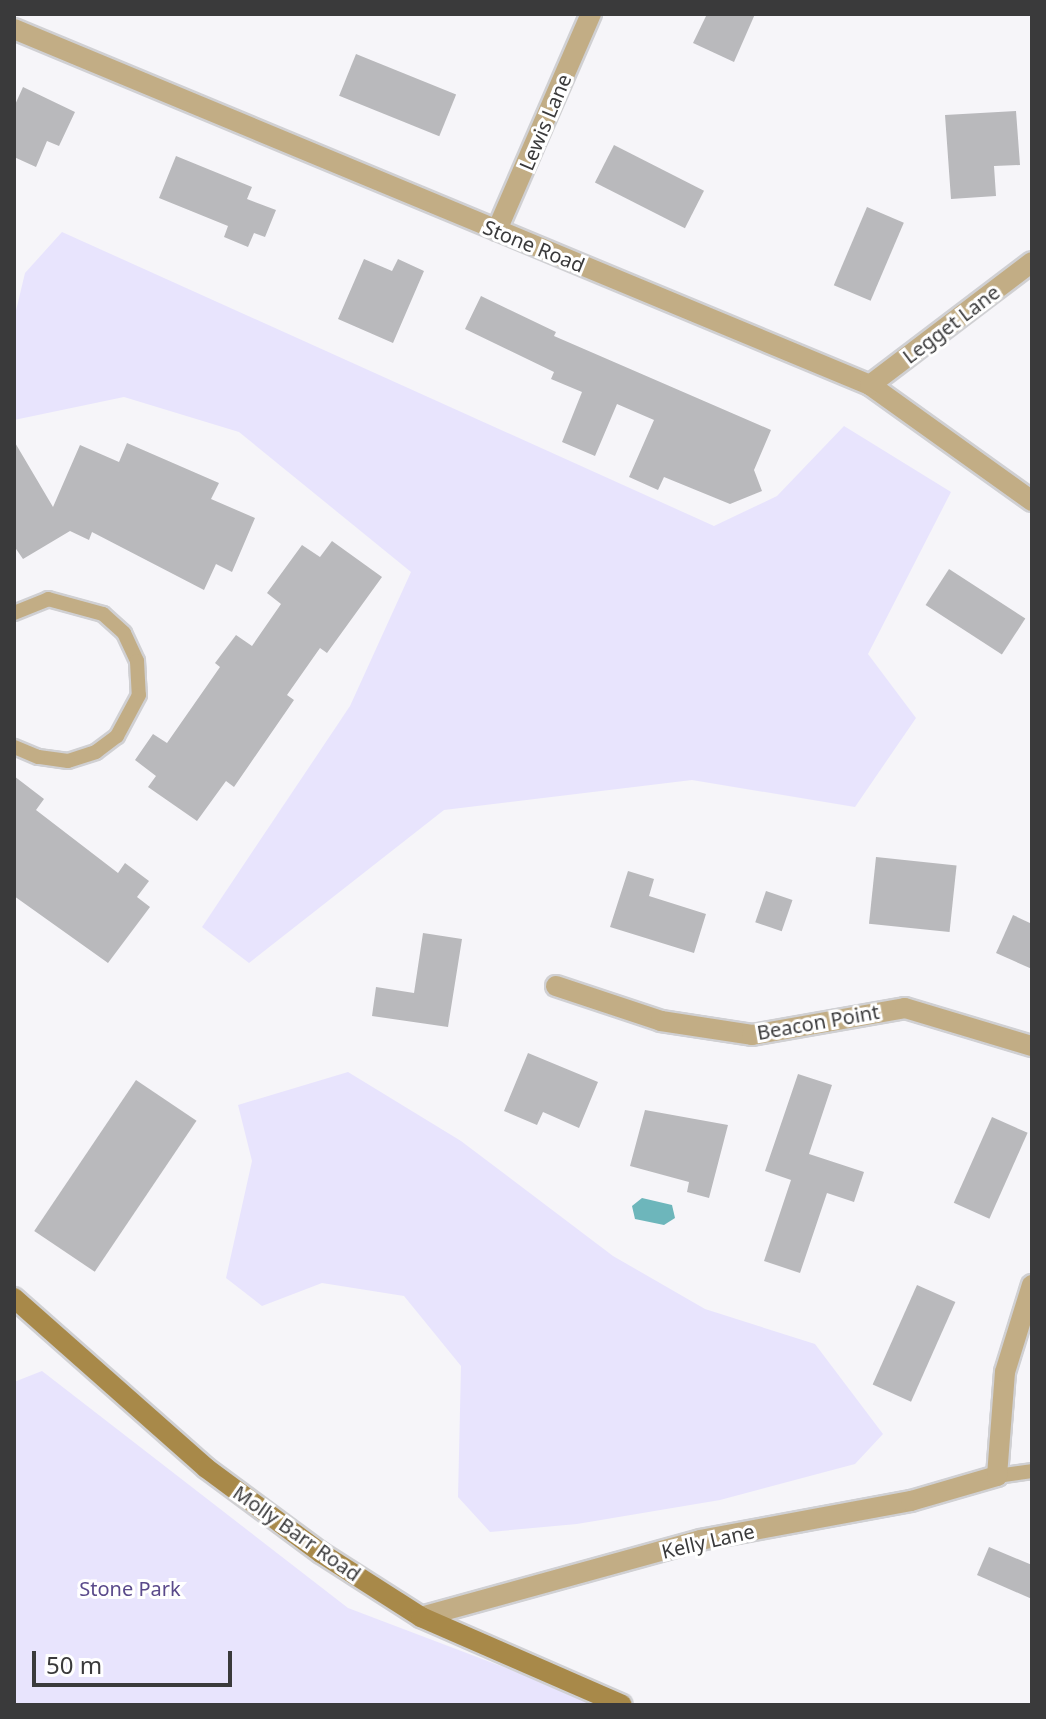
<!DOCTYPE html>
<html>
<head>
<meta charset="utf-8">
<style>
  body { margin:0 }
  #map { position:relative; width:1046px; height:1719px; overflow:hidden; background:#f6f5f9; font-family:"Noto Sans",sans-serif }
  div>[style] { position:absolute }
  .green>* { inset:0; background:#e8e4fd }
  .water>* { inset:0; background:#6db6bb }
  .building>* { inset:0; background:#b9b9bc; transform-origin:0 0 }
  .roads { filter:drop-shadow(2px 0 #d0d0d3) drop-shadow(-2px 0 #d0d0d3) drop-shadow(0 2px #d0d0d3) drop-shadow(0 -2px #d0d0d3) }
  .lane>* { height:14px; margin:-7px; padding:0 7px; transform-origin:7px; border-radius:7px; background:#c2ad85 }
  .street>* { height:20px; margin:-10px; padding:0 10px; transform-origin:10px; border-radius:10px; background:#c2ad85 }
  .secondary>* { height:20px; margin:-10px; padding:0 10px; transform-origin:10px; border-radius:10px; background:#a88949 }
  span { translate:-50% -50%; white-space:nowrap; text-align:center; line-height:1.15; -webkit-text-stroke:6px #fff; paint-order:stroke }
  .street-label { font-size:20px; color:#3a3a3b }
  .park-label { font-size:20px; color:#5a4a8b }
  .frame { position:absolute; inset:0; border:16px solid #3a3a3b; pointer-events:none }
  .scale { position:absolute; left:32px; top:1651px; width:200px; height:36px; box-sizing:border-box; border:4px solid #3a3a3b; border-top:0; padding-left:10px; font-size:24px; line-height:28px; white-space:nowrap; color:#3a3a3b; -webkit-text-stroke:6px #fff; paint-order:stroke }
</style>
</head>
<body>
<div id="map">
  <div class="green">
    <i style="clip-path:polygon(62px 232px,714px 526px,777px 496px,844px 426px,951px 492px,868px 654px,916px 718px,855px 807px,692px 780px,444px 810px,249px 963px,202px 927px,350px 706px,411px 572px,239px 432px,124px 397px,14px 420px,14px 319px,25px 273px)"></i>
    <i style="clip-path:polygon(348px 1072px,461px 1141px,613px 1256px,705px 1309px,815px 1344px,883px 1434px,855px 1464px,720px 1500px,577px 1524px,490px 1532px,458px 1497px,461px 1366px,404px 1296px,322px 1283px,262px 1306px,226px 1278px,252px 1161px,238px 1105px)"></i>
    <i style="clip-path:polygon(42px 1371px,348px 1608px,604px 1705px,14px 1705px,14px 1382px)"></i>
  </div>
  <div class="water">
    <i style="clip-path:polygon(642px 1198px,672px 1205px,675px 1218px,664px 1225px,635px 1219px,632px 1206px)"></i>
  </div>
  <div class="building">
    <i style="clip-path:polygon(707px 14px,755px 14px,734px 62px,693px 43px)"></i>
    <i style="left:356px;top:54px;width:108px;height:45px;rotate:22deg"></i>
    <i style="clip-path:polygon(23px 87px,75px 112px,59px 146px,47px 141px,36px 167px,14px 157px,14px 107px)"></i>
    <i style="clip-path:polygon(1016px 111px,1020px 165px,994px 166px,996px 196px,951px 199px,945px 115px)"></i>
    <i style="left:614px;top:145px;width:101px;height:42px;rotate:27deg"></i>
    <i style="clip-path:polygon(176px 156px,252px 187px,247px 199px,276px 210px,265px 237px,254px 233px,248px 247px,224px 237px,228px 226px,159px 198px)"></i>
    <i style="left:867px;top:207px;width:40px;height:85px;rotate:23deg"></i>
    <i style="clip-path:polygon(364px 259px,392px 271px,398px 259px,424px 271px,393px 343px,338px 319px)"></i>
    <i style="clip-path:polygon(481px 296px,556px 332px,554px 336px,771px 430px,754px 470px,762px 491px,730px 504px,664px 477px,658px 490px,629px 477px,654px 420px,617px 404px,595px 456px,562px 442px,582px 392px,551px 379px,554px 372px,465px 329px)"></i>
    <i style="clip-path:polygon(14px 441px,53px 507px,80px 445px,119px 462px,127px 443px,219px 483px,211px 499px,255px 518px,232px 572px,216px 564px,204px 590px,92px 532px,89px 540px,70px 531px,23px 559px,14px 546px)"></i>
    <i style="clip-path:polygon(332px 541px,382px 577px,327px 653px,320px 648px,287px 695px,294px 700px,234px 787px,226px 781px,197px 821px,148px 787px,156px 776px,135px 760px,153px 734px,167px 743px,220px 667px,215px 663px,236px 635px,252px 646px,281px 604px,267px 593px,302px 545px,320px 557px)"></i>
    <i style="left:949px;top:569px;width:91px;height:43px;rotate:33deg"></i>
    <i style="clip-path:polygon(14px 776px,44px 799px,36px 810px,118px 873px,125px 863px,149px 881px,137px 897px,150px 907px,108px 963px,14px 896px)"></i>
    <i style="left:876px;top:857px;width:81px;height:67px;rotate:6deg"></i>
    <i style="clip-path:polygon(628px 871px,654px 879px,649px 896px,706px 914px,694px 953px,610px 927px)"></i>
    <i style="left:766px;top:891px;width:28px;height:33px;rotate:19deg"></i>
    <i style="clip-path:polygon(1013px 915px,1032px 924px,1032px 969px,996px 953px)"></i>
    <i style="clip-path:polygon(423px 933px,462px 939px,448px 1027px,372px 1016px,376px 987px,414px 993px)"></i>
    <i style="clip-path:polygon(528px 1053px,598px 1082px,579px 1128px,543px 1112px,537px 1125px,504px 1111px)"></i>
    <i style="clip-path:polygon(798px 1074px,832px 1085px,809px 1154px,864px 1172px,854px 1202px,827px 1193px,800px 1273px,764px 1261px,791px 1180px,765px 1171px)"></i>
    <i style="left:136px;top:1080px;width:73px;height:182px;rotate:34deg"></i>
    <i style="clip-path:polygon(645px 1110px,728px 1125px,709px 1198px,687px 1192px,689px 1182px,630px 1166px)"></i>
    <i style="left:992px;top:1117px;width:39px;height:94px;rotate:24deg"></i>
    <i style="left:917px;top:1285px;width:42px;height:109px;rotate:24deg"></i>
    <i style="clip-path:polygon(989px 1547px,1032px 1565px,1032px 1599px,977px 1575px)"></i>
  </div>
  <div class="roads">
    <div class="lane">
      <i style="left:14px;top:613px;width:37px;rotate:-22deg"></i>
      <i style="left:48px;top:599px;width:57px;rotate:15.3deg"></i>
      <i style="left:103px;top:614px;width:28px;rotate:42deg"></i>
      <i style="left:124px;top:633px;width:31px;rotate:65deg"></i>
      <i style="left:137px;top:661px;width:34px;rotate:87deg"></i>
      <i style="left:139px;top:695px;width:47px;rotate:118.2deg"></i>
      <i style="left:117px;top:736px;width:26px;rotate:143deg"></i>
      <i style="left:96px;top:752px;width:29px;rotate:162deg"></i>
      <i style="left:68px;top:761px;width:30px;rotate:-172deg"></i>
      <i style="left:38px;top:757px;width:26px;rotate:-157deg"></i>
      <i style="left:997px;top:1476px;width:35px;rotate:-8deg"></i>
    </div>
    <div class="street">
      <i style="left:14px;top:29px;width:927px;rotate:22.58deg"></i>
      <i style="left:870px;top:385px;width:199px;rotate:35.6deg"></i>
      <i style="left:497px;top:230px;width:236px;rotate:-66.5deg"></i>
      <i style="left:870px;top:385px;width:203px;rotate:-37.2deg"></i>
      <i style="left:556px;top:986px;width:111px;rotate:18.4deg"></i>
      <i style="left:661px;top:1021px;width:92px;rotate:8.7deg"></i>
      <i style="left:752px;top:1035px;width:155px;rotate:-10deg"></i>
      <i style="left:905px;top:1008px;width:133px;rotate:16.7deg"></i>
      <i style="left:421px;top:1617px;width:289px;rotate:-15.4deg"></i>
      <i style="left:700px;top:1540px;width:215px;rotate:-10.5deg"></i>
      <i style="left:911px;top:1501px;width:90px;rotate:-16.2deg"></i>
      <i style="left:997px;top:1476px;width:104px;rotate:-85.6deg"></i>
      <i style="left:1005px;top:1372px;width:91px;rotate:-72.8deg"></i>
    </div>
    <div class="secondary">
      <i style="left:14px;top:1298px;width:256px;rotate:41.5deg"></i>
      <i style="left:206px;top:1468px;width:143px;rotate:36.5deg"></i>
      <i style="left:321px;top:1553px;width:119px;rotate:32.6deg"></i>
      <i style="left:421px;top:1617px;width:219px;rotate:23.6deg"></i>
    </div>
  </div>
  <div class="street-label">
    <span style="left:545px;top:122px;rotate:-67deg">Lewis Lane</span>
    <span style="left:534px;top:246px;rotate:22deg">Stone Road</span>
    <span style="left:951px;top:324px;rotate:-37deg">Legget Lane</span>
    <span style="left:818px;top:1022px;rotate:-10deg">Beacon Point</span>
    <span style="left:297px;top:1533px;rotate:35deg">Molly Barr Road</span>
    <span style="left:708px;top:1541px;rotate:-13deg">Kelly Lane</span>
  </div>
  <div class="park-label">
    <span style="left:130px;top:1588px">Stone Park</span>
  </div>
  <div class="frame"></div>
  <div class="scale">50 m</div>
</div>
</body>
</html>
